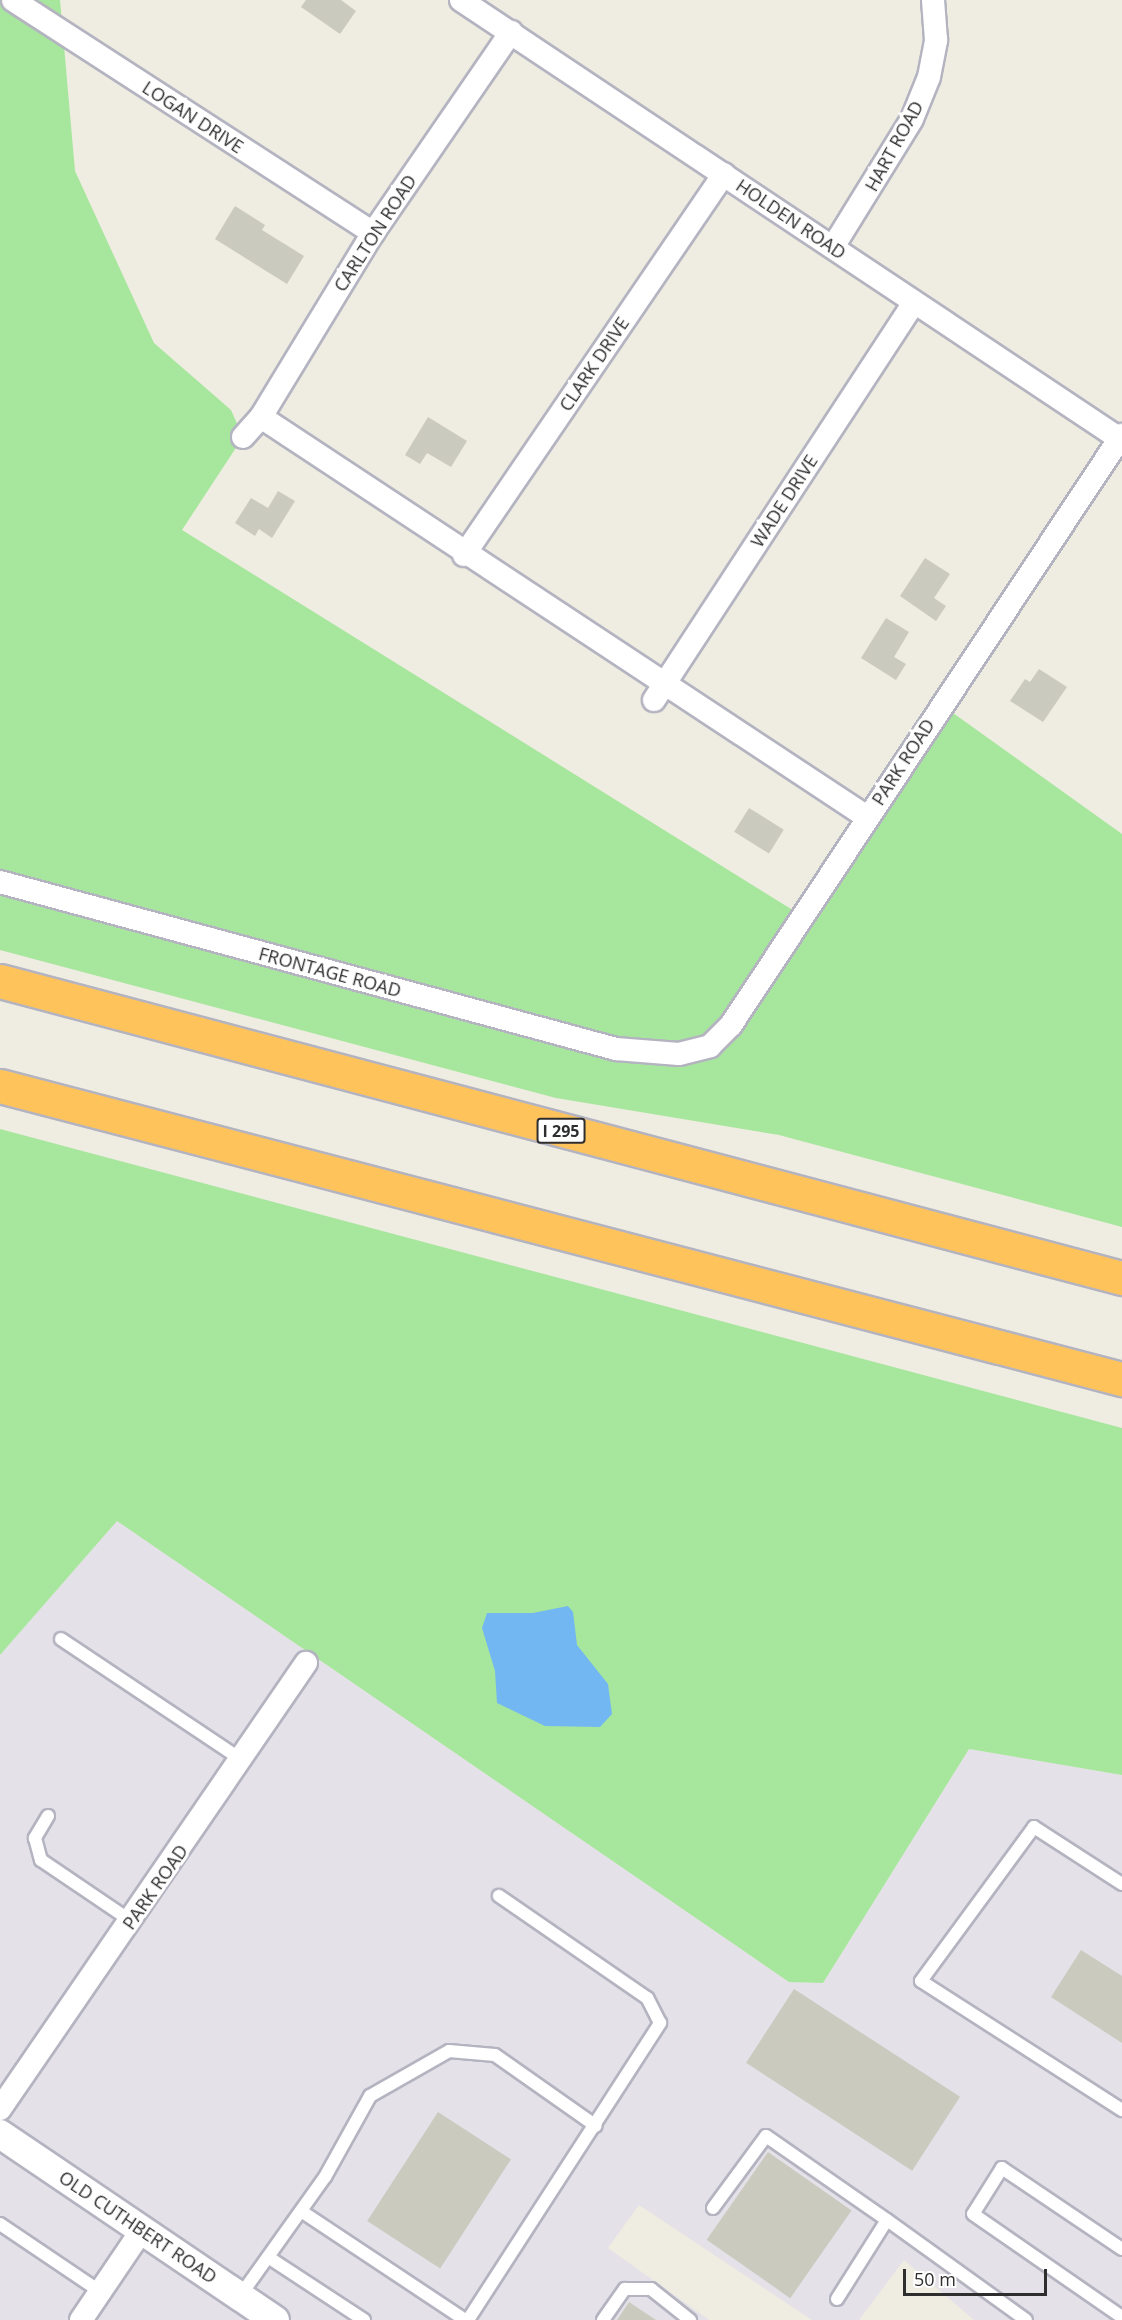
<!DOCTYPE html>
<html>
<head>
<meta charset="utf-8">
<style>
  body { margin:0 }
  #map { position:relative; width:1122px; height:2320px; overflow:hidden; background:#efece1; font-family:"Open Sans",sans-serif }
  div>[style] { position:absolute }
  .industrial>* { inset:0; background:#e4e1e8 }
  .green>* { inset:0; background:#a7e69d }
  .water>* { inset:0; background:#73b7f2 }
  .building>* { inset:0; background:#cbcabf; transform-origin:0 0 }
  .roads { filter:drop-shadow(2px 0 #b4b4c1) drop-shadow(-2px 0 #b4b4c1) drop-shadow(0 2px #b4b4c1) drop-shadow(0 -2px #b4b4c1) }
  .service>* { height:12px; margin:-6px; padding:0 6px; transform-origin:6px; border-radius:6px; background:#fff }
  .minor>* { height:22px; margin:-11px; padding:0 11px; transform-origin:11px; border-radius:11px; background:#fff }
  .tertiary>* { height:28px; margin:-14px; padding:0 14px; transform-origin:14px; border-radius:14px; background:#fff }
  .motorway>* { height:33px; margin:-16.5px; padding:0 16.5px; transform-origin:16.5px; border-radius:16.5px; background:#ffc35c }
  span { translate:-50% -50%; white-space:nowrap; text-align:center; line-height:1.15; -webkit-text-stroke:6px #fff; paint-order:stroke }
  .shield-label span { padding:2px 4px; background:#fff; border:2px solid; border-radius:4px; -webkit-text-stroke-width:0 }
  .shield-label { font-size:16px; color:#2e2e2e; font-weight:700 }
  .street-label { font-size:18px; color:#2e2e2e }
  .scale { position:absolute; left:903px; top:2269px; width:144px; height:27px; box-sizing:border-box; border:3px solid #2e2e2e; border-top:0; padding-left:8px; font-size:18px; line-height:21px; white-space:nowrap; color:#2e2e2e; -webkit-text-stroke:4px #fff; paint-order:stroke }
</style>
</head>
<body>
<div id="map">
  <div class="industrial">
    <i style="clip-path:polygon(117px 1521px,789px 1982px,823px 1983px,969px 1749px,1122px 1775px,1122px 2320px,974px 2320px,904px 2260px,859px 2320px,812px 2320px,639px 2205px,608px 2248px,709px 2320px,0 2320px,0 1655px)"></i>
  </div>
  <div class="green">
    <i style="clip-path:polygon(0 0,60px 0,75px 171px,154px 343px,231px 410px,243px 437px,182px 530px,812px 922px,946px 708px,1122px 834px,1122px 1227px,779px 1135px,556px 1098px,0 950px)"></i>
    <i style="clip-path:polygon(0 1129px,1122px 1428px,1122px 1775px,969px 1749px,823px 1983px,789px 1982px,117px 1521px,0 1655px)"></i>
  </div>
  <div class="water">
    <i style="clip-path:polygon(568px 1606px,573px 1612px,577px 1645px,608px 1684px,612px 1714px,600px 1727px,545px 1726px,497px 1703px,495px 1671px,482px 1628px,487px 1613px,533px 1613px)"></i>
  </div>
  <div class="building">
    <i style="clip-path:polygon(306px 0,341px 0,356px 11px,340px 34px,301px 7px)"></i>
    <i style="clip-path:polygon(235px 206px,265px 225px,262px 230px,304px 256px,287px 284px,215px 239px)"></i>
    <i style="clip-path:polygon(428px 417px,467px 441px,451px 467px,427px 453px,420px 464px,405px 455px)"></i>
    <i style="clip-path:polygon(278px 491px,295px 501px,272px 538px,259px 529px,255px 536px,235px 523px,251px 498px,268px 508px)"></i>
    <i style="clip-path:polygon(925px 558px,950px 574px,934px 598px,946px 606px,936px 621px,900px 596px)"></i>
    <i style="clip-path:polygon(886px 618px,909px 632px,894px 657px,906px 664px,896px 680px,861px 658px)"></i>
    <i style="clip-path:polygon(1039px 669px,1067px 687px,1043px 722px,1010px 701px,1025px 679px,1030px 682px)"></i>
    <i style="left:749px;top:808px;width:41px;height:28px;rotate:32deg"></i>
    <i style="clip-path:polygon(1081px 1950px,1122px 1976px,1122px 2043px,1051px 1997px)"></i>
    <i style="left:794px;top:1989px;width:198px;height:88px;rotate:33deg"></i>
    <i style="left:438px;top:2112px;width:87px;height:130px;rotate:33deg"></i>
    <i style="left:768px;top:2152px;width:102px;height:107px;rotate:35deg"></i>
    <i style="clip-path:polygon(629px 2302px,656px 2320px,617px 2320px)"></i>
  </div>
  <div class="roads">
    <div class="service">
      <i style="left:61px;top:1639px;width:218px;rotate:33.8deg"></i>
      <i style="left:48px;top:1816px;width:26px;rotate:121deg"></i>
      <i style="left:35px;top:1838px;width:23px;rotate:75deg"></i>
      <i style="left:41px;top:1860px;width:109px;rotate:34.1deg"></i>
      <i style="left:1122px;top:1884px;width:105px;rotate:-147.1deg"></i>
      <i style="left:1034px;top:1827px;width:191px;rotate:126.3deg"></i>
      <i style="left:921px;top:1981px;width:239px;rotate:32.7deg"></i>
      <i style="left:713px;top:2208px;width:89px;rotate:-53.6deg"></i>
      <i style="left:766px;top:2136px;width:147px;rotate:34.8deg"></i>
      <i style="left:301px;top:2211px;width:197px;rotate:33.6deg"></i>
      <i style="left:0;top:2224px;width:122px;rotate:34deg"></i>
      <i style="left:1122px;top:2249px;width:145px;rotate:-146deg"></i>
      <i style="left:1002px;top:2168px;width:54px;rotate:122.2deg"></i>
      <i style="left:973px;top:2214px;width:181px;rotate:34.7deg"></i>
      <i style="left:268px;top:2257px;width:115px;rotate:33.3deg"></i>
      <i style="left:240px;top:2296px;width:146px;rotate:-54.5deg"></i>
      <i style="left:325px;top:2177px;width:93px;rotate:-60.9deg"></i>
      <i style="left:370px;top:2096px;width:91px;rotate:-29.7deg"></i>
      <i style="left:449px;top:2051px;width:46px;rotate:5deg"></i>
      <i style="left:495px;top:2055px;width:123px;rotate:35.1deg"></i>
      <i style="left:837px;top:2299px;width:93px;rotate:-57.7deg"></i>
      <i style="left:887px;top:2220px;width:171px;rotate:35.7deg"></i>
      <i style="left:468px;top:2320px;width:354px;rotate:-57.1deg"></i>
      <i style="left:660px;top:2023px;width:28px;rotate:-117deg"></i>
      <i style="left:647px;top:1998px;width:180px;rotate:-145.4deg"></i>
      <i style="left:603px;top:2320px;width:38px;rotate:-55deg"></i>
      <i style="left:625px;top:2289px;width:26px"></i>
      <i style="left:651px;top:2289px;width:50px;rotate:38.5deg"></i>
    </div>
    <div class="minor">
      <i style="left:13px;top:0;width:429px;rotate:32.9deg"></i>
      <i style="left:461px;top:0;width:792px;rotate:33.67deg"></i>
      <i style="left:833px;top:247px;width:150px;rotate:-58.3deg"></i>
      <i style="left:912px;top:119px;width:45px;rotate:-68deg"></i>
      <i style="left:929px;top:77px;width:38px;rotate:-79deg"></i>
      <i style="left:936px;top:40px;width:40px;rotate:-94.3deg"></i>
      <i style="left:261px;top:417px;width:726px;rotate:33.43deg"></i>
      <i style="left:243px;top:437px;width:27px;rotate:-48deg"></i>
      <i style="left:261px;top:417px;width:215px;rotate:-58.7deg"></i>
      <i style="left:373px;top:233px;width:244px;rotate:-55.5deg"></i>
      <i style="left:464px;top:555px;width:461px;rotate:-55.7deg"></i>
      <i style="left:654px;top:700px;width:475px;rotate:-56.8deg"></i>
      <i style="left:0;top:882px;width:638px;rotate:15.17deg"></i>
      <i style="left:616px;top:1049px;width:63px;rotate:4.5deg"></i>
      <i style="left:679px;top:1054px;width:32px;rotate:-14deg"></i>
      <i style="left:710px;top:1046px;width:30px;rotate:-45deg"></i>
      <i style="left:731px;top:1025px;width:708px;rotate:-56.47deg"></i>
      <i style="left:0;top:2109px;width:541px;rotate:-55.55deg"></i>
      <i style="left:81px;top:2320px;width:109px;rotate:-55.9deg"></i>
    </div>
    <div class="tertiary">
      <i style="left:0;top:2134px;width:332px;rotate:34.1deg"></i>
    </div>
    <div class="motorway">
      <i style="left:0;top:981px;width:1161px;rotate:14.83deg"></i>
      <i style="left:0;top:1086px;width:1160px;rotate:14.64deg"></i>
    </div>
  </div>
  <div class="shield-label">
    <span style="left:561px;top:1131px">I 295</span>
  </div>
  <div class="street-label">
    <span style="left:193px;top:117px;rotate:33deg">LOGAN DRIVE</span>
    <span style="left:894px;top:146px;rotate:-61deg">HART ROAD</span>
    <span style="left:791px;top:219px;rotate:34deg">HOLDEN ROAD</span>
    <span style="left:375px;top:233px;rotate:-57deg">CARLTON ROAD</span>
    <span style="left:594px;top:364px;rotate:-56deg">CLARK DRIVE</span>
    <span style="left:784px;top:501px;rotate:-57deg">WADE DRIVE</span>
    <span style="left:903px;top:762px;rotate:-57deg">PARK ROAD</span>
    <span style="left:330px;top:972px;rotate:15deg">FRONTAGE ROAD</span>
    <span style="left:155px;top:1887px;rotate:-55deg">PARK ROAD</span>
    <span style="left:138px;top:2227px;rotate:34deg">OLD CUTHBERT ROAD</span>
  </div>
  <div class="scale">50 m</div>
</div>
</body>
</html>
